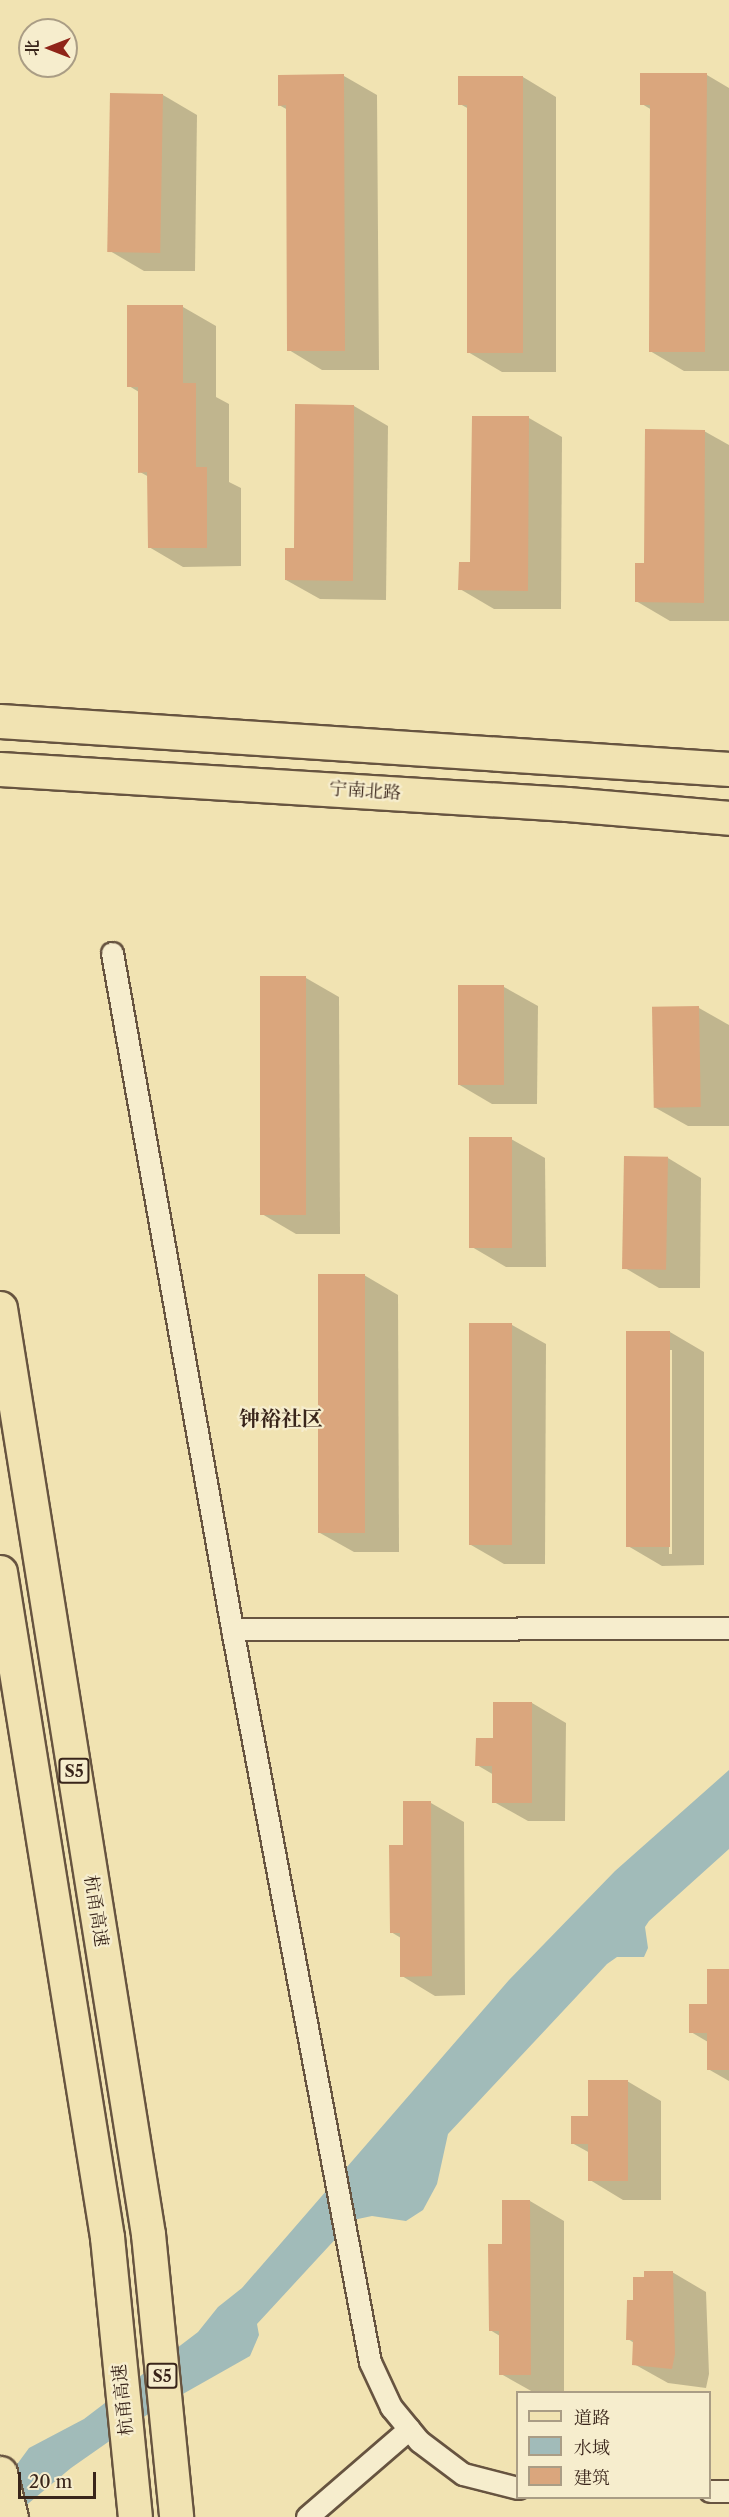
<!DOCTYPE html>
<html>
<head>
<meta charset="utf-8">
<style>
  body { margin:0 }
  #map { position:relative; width:729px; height:2517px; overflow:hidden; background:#f1e3b2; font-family:"Libre Caslon Text","Noto Serif SC",serif }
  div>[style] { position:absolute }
  .water>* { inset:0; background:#a1bbb9 }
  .shadow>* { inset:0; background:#0003 }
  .building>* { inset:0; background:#daa67d; transform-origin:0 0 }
  .roads { filter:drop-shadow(2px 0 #675440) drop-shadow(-2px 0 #675440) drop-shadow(0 2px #675440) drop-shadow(0 -2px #675440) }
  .minor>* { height:21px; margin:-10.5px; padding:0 10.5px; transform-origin:10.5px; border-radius:10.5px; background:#f6edcd }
  .primary>* { height:33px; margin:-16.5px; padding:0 16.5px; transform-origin:16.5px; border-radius:16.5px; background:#f1e3b2 }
  .trunk>* { height:33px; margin:-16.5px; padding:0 16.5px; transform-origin:16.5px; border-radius:16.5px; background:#f1e3b2 }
  .motorway>* { height:33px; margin:-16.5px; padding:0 16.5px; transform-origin:16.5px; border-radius:16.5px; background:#f1e3b2 }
  span { translate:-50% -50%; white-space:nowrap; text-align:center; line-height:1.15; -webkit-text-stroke:4.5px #f6edcd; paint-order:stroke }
  .shield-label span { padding:2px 4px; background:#f6edcd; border:2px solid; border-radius:4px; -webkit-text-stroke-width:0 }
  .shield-label { font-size:16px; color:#39251a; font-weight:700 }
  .street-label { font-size:18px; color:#39251a }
  .quarter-label { font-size:21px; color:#39251a; font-weight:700 }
  .legend { position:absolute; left:516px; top:2391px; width:195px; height:108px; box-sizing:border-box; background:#f6edcd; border:2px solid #aa9d85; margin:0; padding:8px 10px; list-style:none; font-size:18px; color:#39251a }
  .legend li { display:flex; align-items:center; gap:12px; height:30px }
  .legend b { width:30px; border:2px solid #aa9d85 }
  .north { position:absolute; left:18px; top:18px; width:60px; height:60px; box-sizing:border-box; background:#f6edcd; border:2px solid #aa9d85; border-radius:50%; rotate:270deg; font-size:16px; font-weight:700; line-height:24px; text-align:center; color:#39251a }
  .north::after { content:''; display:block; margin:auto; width:21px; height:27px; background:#8f2418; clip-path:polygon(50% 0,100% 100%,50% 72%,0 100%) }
  .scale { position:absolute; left:18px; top:2472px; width:78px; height:27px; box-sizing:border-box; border:3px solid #39251a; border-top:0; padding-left:8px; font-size:18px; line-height:21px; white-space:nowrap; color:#39251a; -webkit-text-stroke:4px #f6edcd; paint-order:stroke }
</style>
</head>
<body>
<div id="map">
  <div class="water">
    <i style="clip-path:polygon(729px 1770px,729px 1849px,649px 1921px,645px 1927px,648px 1948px,644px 1957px,617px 1957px,607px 1964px,448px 2134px,437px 2184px,423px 2210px,406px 2221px,372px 2216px,353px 2220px,257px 2324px,259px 2335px,250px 2356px,151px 2412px,71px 2468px,12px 2517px,0 2473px,18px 2463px,29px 2448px,84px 2419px,198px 2332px,218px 2307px,242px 2288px,509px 1980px,615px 1871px)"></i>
  </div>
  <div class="shadow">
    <i style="clip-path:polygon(707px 75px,729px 88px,729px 371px,684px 371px,650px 351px,652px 110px,642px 104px)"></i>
    <i style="clip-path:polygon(344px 76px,377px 95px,379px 370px,322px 370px,289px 350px,288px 110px,279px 105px)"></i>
    <i style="clip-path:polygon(523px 77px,556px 97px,556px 372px,502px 372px,468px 352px,469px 109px,460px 104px)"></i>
    <i style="clip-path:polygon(163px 95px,197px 115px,195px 271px,144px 271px,110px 251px)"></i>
    <i style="clip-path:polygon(183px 307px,216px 326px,216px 397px,229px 404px,229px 482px,241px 488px,241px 566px,183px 567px,149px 547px,149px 477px,140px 472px,139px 392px,129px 386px)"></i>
    <i style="clip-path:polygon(354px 406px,388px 426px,386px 600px,320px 599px,286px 580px)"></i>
    <i style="clip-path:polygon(529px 418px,562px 437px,561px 609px,494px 609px,460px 589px)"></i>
    <i style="clip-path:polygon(704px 431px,729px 445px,729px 621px,670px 621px,636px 601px,646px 565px)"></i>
    <i style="clip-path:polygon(306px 978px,339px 997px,340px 1234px,296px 1234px,262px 1214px)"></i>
    <i style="clip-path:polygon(459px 986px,504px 987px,538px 1006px,537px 1104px,492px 1104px,458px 1084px)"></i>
    <i style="clip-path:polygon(654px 1008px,699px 1008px,729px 1025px,729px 1126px,688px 1126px,654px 1107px)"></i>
    <i style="clip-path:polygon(511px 1139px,545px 1158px,546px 1267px,506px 1267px,472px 1247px)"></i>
    <i style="clip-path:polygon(668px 1158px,701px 1178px,700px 1288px,659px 1288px,625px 1268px)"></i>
    <i style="clip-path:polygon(364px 1275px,398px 1295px,399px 1552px,354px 1552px,320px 1533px)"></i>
    <i style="clip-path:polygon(512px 1325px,546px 1344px,545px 1564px,504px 1564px,471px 1545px)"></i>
    <i style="clip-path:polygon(evenodd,670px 1332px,704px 1352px,704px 1565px,662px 1566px,628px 1546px,670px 1332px,669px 1350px,672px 1350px,672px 1554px,669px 1554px,669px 1350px)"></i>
    <i style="clip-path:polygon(494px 1703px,532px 1703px,566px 1723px,565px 1821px,528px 1821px,494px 1802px,494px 1775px,477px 1765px,494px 1739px)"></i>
    <i style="clip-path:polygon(431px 1803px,464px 1822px,465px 1995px,435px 1996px,402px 1976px,401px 1938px,391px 1932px,404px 1847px)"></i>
    <i style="clip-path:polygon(729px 1970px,729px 2081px,708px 2069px,708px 2042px,691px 2032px)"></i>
    <i style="clip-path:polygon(627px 2081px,661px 2101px,661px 2200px,623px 2200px,590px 2180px,590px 2153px,572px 2143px,590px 2117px)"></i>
    <i style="clip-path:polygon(530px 2201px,564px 2221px,564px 2392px,533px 2392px,501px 2374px,500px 2336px,490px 2330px,503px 2245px)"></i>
    <i style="clip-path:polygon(672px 2272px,706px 2292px,709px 2374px,706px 2388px,668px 2383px,634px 2364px,634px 2343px,628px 2339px,634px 2302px,645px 2278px)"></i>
  </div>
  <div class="building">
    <i style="clip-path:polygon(640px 73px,707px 73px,705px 352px,649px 352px,650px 105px,640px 105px)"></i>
    <i style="clip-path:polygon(344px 74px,345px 351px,287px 351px,286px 105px,278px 106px,278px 75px)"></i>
    <i style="clip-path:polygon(458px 76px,523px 76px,523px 353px,467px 353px,467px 105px,458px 105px)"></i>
    <i style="left:110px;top:93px;width:53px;height:159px;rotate:1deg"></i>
    <i style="clip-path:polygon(127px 305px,183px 305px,183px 383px,196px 383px,196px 467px,207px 467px,207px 548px,148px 548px,147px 472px,138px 473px,138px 387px,127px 387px)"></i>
    <i style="clip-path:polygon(295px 404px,354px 405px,353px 581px,285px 580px,285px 548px,294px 548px)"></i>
    <i style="clip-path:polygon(472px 416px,529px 416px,528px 591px,458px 590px,459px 562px,470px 562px)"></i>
    <i style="clip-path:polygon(645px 429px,705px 430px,704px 603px,635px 602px,635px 563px,644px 563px)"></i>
    <i style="left:260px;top:976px;width:46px;height:239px"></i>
    <i style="left:458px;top:985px;width:46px;height:100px"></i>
    <i style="left:699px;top:1006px;width:101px;height:47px;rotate:89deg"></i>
    <i style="left:469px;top:1137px;width:43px;height:111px"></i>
    <i style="left:624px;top:1156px;width:44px;height:113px;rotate:1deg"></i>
    <i style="left:318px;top:1274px;width:47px;height:259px"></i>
    <i style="left:469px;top:1323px;width:43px;height:222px"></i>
    <i style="left:626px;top:1331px;width:44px;height:216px"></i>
    <i style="clip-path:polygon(493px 1702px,532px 1702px,532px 1803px,492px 1803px,492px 1766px,475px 1766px,476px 1738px,493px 1738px)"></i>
    <i style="clip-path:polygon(403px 1801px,431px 1801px,432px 1976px,400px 1977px,400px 1933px,390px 1933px,389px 1845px,403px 1845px)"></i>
    <i style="clip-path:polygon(707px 1969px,729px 1969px,729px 2070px,707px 2070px,707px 2033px,689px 2033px,689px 2004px,707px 2004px)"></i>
    <i style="clip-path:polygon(588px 2080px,628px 2080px,628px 2181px,588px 2181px,588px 2144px,571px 2144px,571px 2116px,588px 2116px)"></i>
    <i style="clip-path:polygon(502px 2200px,530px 2200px,531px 2375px,499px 2375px,499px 2331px,489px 2331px,488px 2244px,502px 2244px)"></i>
    <i style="clip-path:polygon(644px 2271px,673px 2271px,675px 2354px,672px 2369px,632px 2365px,633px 2340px,626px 2340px,627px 2300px,633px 2300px,633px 2277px,644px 2277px)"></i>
  </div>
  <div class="roads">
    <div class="minor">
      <i style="left:112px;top:953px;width:687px;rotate:79.93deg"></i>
      <i style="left:232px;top:1629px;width:497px;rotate:-0.1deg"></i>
      <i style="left:232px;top:1629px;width:746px;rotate:79.34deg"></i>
      <i style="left:370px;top:2362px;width:50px;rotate:65deg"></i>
      <i style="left:391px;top:2407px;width:44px;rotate:50.5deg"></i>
      <i style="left:419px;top:2441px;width:55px;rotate:36.9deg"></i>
      <i style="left:463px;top:2474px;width:57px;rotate:14.3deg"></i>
      <i style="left:710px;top:2491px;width:19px"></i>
      <i style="left:307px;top:2517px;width:135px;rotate:-40.8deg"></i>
    </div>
    <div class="primary">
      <i style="left:0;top:721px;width:731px;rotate:3.77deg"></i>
      <i style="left:0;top:769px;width:568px;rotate:3.53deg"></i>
      <i style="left:567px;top:804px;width:163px;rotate:4.9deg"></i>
    </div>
    <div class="trunk">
      <i style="left:0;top:2473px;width:45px;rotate:76deg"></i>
    </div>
    <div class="motorway">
      <i style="left:0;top:1308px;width:938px;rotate:80.92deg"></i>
      <i style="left:148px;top:2234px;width:284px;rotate:84.3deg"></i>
      <i style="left:0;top:1572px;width:674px;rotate:80.86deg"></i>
      <i style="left:107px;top:2237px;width:281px;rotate:84.3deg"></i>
    </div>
  </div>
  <div class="shield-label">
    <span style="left:74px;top:1771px">S5</span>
    <span style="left:162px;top:2376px">S5</span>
  </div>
  <div class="street-label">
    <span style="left:365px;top:791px;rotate:4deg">宁南北路</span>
    <span style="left:96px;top:1911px;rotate:81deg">杭甬高速</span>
    <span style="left:123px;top:2400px;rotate:-96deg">杭甬高速</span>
  </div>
  <div class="quarter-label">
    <span style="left:281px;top:1419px">钟裕社区</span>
  </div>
  <ul class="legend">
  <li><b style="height:8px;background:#f1e3b2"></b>道路</li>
  <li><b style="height:16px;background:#a1bbb9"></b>水域</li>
  <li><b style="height:16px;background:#daa67d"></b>建筑</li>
  </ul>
  <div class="north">北</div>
  <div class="scale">20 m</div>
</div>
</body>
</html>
